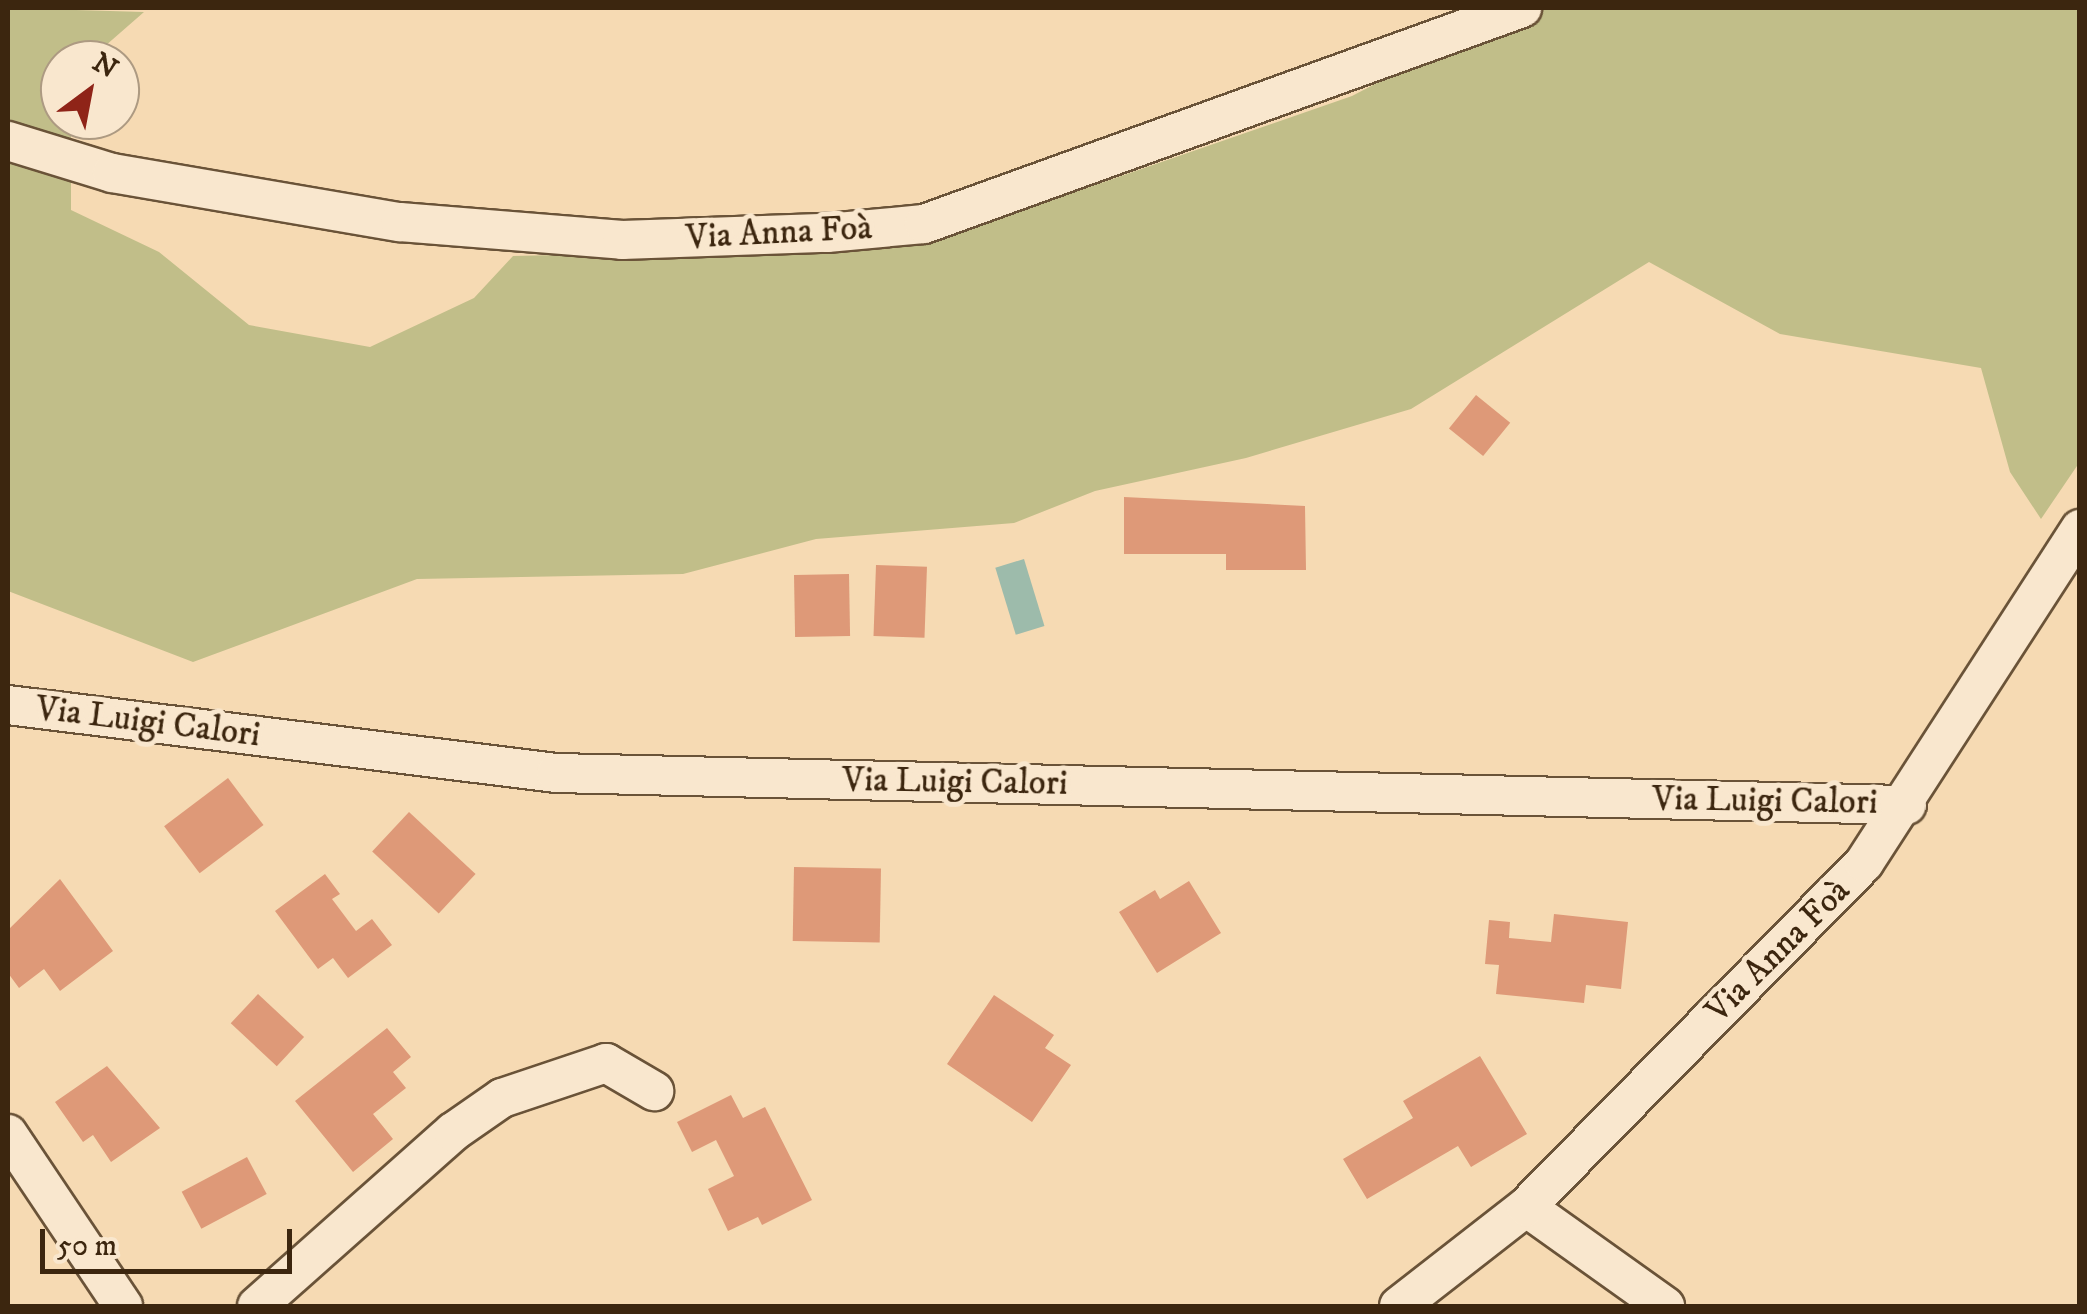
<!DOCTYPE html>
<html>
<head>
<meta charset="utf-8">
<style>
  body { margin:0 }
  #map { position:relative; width:2087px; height:1314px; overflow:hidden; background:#f6dab3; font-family:"IM FELL DW Pica",serif }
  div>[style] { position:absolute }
  .green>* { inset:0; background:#c1be89 }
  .water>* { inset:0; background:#9dbbab; transform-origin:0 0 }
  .building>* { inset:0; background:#de9978; transform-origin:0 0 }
  .roads { filter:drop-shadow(2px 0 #6a5338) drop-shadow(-2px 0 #6a5338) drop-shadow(0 2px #6a5338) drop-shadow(0 -2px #6a5338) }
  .minor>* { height:38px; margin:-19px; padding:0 19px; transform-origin:19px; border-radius:19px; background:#f9e7ce }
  span { translate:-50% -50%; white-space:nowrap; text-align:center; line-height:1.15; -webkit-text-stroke:10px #f9e7ce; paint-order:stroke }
  .street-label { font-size:35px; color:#3c260f }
  .frame { position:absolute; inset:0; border:10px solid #3c260f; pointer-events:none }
  .north { position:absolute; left:40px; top:40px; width:100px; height:100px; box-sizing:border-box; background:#f9e7ce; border:2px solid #ad9a82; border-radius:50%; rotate:32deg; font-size:28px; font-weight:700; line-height:40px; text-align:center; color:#3c260f }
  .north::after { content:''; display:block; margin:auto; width:35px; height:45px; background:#8f2418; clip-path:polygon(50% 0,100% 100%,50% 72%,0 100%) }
  .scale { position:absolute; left:40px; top:1229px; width:252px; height:45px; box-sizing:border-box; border:5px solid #3c260f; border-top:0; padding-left:12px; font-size:30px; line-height:35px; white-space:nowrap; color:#3c260f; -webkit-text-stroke:8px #f9e7ce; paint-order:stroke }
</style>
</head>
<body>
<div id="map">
  <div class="green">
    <i style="clip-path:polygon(8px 8px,144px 12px,89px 60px,60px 60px,60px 120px,71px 120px,71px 210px,159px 252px,249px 325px,370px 347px,474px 298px,513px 256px,868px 248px,1020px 211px,1352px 96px,1521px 8px,2079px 8px,2079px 463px,2041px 519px,2010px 472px,1981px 368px,1780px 334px,1649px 262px,1411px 409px,1246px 458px,1095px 491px,1014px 523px,816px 539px,683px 574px,417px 579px,193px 662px,8px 591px)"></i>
  </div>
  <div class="water">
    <i style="left:1024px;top:559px;width:70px;height:30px;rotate:73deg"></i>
  </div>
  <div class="building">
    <i style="left:1476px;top:395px;width:44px;height:43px;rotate:39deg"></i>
    <i style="clip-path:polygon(1124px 497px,1305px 506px,1306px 570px,1226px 570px,1226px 554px,1124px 554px)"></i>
    <i style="left:876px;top:565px;width:51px;height:71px;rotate:2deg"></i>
    <i style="left:849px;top:574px;width:62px;height:55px;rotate:89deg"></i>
    <i style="left:228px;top:778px;width:59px;height:80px;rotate:53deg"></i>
    <i style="left:409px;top:812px;width:91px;height:54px;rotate:43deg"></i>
    <i style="left:794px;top:867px;width:87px;height:74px;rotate:1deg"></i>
    <i style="clip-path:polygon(325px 874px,340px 894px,332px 899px,356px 931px,372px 919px,392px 945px,348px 978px,333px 958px,318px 969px,275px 911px)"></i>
    <i style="clip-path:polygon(60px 879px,113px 951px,60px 991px,44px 969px,19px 988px,8px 973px,8px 930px)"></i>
    <i style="clip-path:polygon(1189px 881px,1221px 933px,1157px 973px,1119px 912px,1155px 890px,1160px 899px)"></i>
    <i style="clip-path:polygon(1554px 914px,1628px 922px,1621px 989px,1586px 985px,1584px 1003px,1496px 994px,1499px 965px,1485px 964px,1489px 920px,1510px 922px,1509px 938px,1551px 942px)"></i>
    <i style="left:258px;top:994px;width:63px;height:40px;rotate:43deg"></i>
    <i style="clip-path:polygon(994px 995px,1054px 1035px,1045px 1048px,1071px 1065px,1032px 1122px,947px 1064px)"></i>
    <i style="clip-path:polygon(387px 1028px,411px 1057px,393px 1072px,406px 1088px,373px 1114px,393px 1139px,353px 1172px,295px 1101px)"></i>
    <i style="clip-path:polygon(1480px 1056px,1527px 1134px,1471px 1167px,1458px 1146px,1367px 1199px,1343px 1159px,1413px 1118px,1403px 1101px)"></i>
    <i style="clip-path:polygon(107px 1066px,160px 1128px,111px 1162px,93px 1135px,83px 1142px,55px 1102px)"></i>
    <i style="clip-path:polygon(731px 1095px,743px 1118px,765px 1107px,812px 1200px,762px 1225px,758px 1217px,728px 1231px,708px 1189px,734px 1176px,716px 1140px,692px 1152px,677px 1122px)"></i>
    <i style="left:247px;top:1157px;width:42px;height:74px;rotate:62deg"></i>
  </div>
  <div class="roads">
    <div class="minor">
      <i style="left:8px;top:141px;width:109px;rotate:17.1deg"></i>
      <i style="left:112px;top:173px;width:292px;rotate:9.7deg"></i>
      <i style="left:400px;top:222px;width:223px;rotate:4.6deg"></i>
      <i style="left:622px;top:240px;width:205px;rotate:-2deg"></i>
      <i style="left:827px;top:233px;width:97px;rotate:-5.3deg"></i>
      <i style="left:924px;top:224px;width:636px;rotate:-19.86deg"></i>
      <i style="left:8px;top:705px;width:552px;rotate:7.07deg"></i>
      <i style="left:556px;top:773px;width:1351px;rotate:1.36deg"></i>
      <i style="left:8px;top:1134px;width:207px;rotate:56.2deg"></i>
      <i style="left:1526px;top:1207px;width:171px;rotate:35.5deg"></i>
      <i style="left:257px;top:1306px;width:262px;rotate:-41.6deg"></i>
      <i style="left:453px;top:1132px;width:60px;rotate:-34.8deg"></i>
      <i style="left:502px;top:1098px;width:110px;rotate:-18.6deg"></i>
      <i style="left:606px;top:1063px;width:56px;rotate:30.3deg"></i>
      <i style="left:1399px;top:1306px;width:161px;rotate:-37.9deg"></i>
      <i style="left:1526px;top:1207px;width:482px;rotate:-45.5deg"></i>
      <i style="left:1864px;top:863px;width:398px;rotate:-57.1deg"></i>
    </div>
  </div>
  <div class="street-label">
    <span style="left:779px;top:233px;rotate:-3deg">Via Anna Foà</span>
    <span style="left:148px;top:722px;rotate:7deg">Via Luigi Calori</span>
    <span style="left:955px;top:782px;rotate:1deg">Via Luigi Calori</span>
    <span style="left:1765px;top:801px;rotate:1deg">Via Luigi Calori</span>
    <span style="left:1778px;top:951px;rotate:-45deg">Via Anna Foà</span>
  </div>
  <div class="frame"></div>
  <div class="north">N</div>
  <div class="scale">50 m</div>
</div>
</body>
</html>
